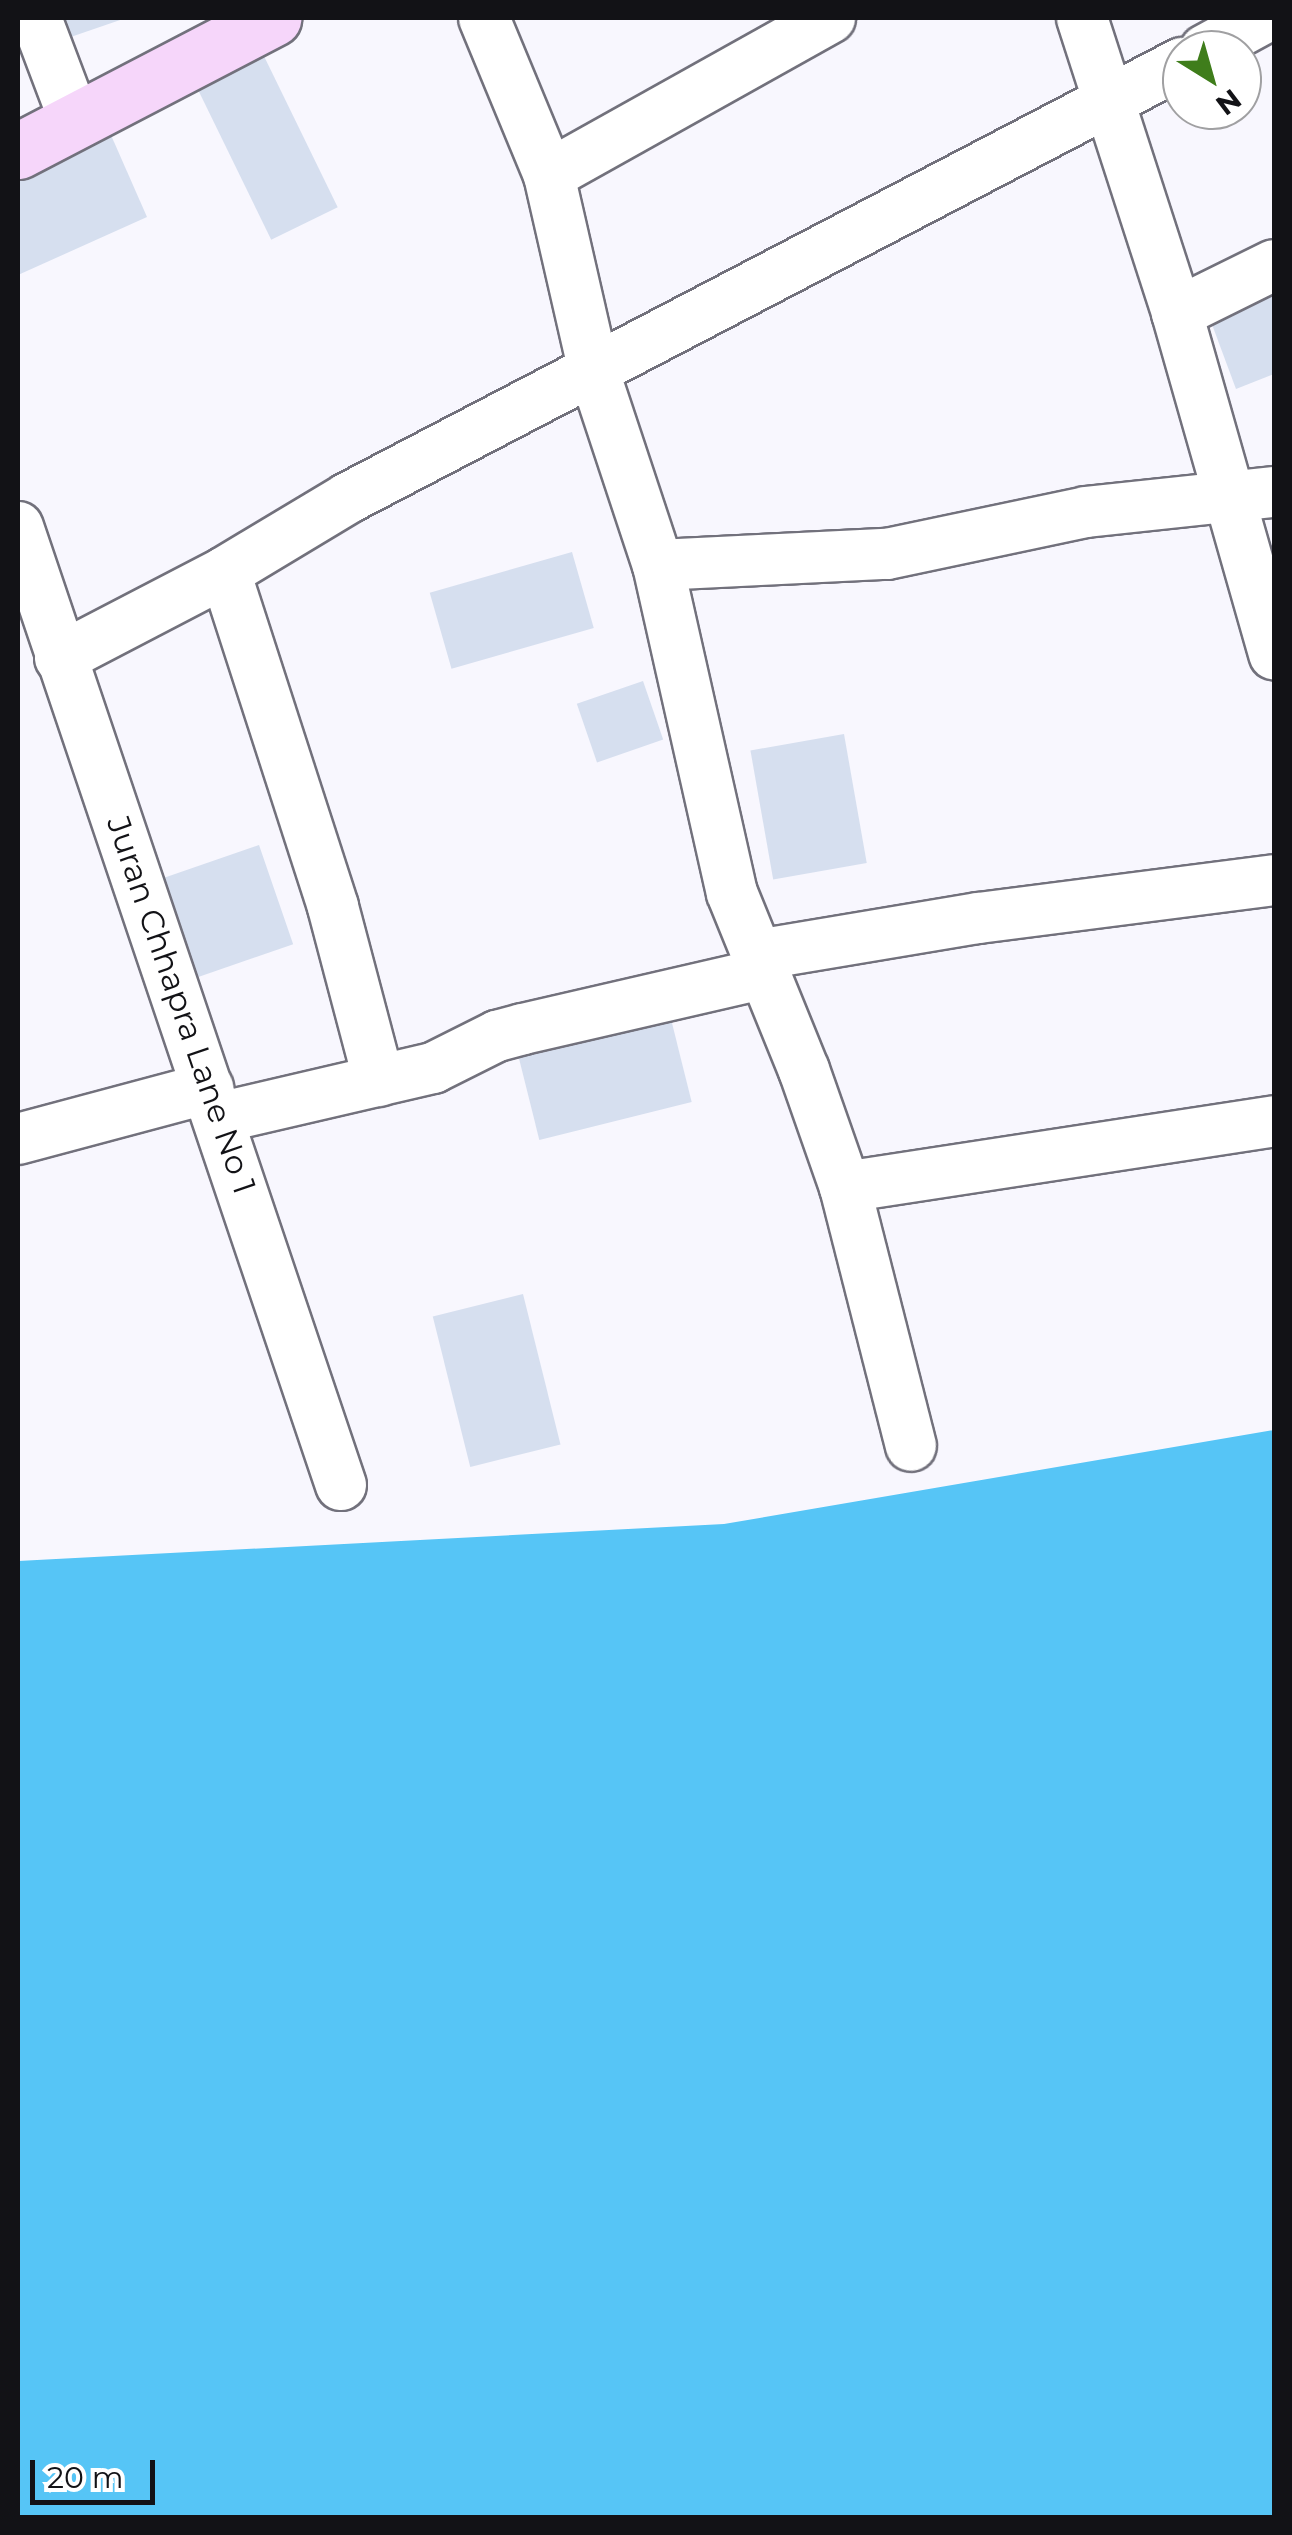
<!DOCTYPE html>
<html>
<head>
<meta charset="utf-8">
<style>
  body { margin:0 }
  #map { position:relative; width:1292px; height:2535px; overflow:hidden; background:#f8f7fe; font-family:Montserrat,sans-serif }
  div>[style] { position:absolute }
  .water>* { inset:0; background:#56c5f6 }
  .building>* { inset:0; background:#d6dfef; transform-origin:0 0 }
  .roads { filter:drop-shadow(2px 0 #72717c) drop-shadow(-2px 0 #72717c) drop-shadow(0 2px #72717c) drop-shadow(0 -2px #72717c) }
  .minor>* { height:50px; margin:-25px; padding:0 25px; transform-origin:25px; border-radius:25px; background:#fff }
  .major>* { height:55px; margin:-27.5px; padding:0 27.5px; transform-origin:27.5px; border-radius:27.5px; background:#f6d6fa }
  span { translate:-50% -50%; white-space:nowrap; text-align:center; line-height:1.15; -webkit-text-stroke:8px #fff; paint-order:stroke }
  .street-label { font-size:32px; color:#121216 }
  .frame { position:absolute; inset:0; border:20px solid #121216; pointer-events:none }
  .north { position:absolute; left:1162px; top:30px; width:100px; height:100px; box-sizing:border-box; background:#fff; border:2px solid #a0a0a2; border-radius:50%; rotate:143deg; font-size:28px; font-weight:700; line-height:40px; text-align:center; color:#121216 }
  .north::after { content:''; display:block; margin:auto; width:35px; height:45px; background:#3f7d1b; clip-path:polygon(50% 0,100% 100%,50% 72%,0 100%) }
  .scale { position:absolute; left:30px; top:2460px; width:125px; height:45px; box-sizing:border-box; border:5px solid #121216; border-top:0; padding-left:12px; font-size:30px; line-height:35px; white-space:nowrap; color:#121216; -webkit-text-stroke:8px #fff; paint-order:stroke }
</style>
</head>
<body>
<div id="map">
  <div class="water">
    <i style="clip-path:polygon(1274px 1430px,1274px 2517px,18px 2517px,18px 1561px,724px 1524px)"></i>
  </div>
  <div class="building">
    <i style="clip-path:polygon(55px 18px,126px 18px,62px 40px)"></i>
    <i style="left:261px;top:50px;width:175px;height:74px;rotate:64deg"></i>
    <i style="clip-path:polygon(107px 126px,147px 217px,18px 275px,18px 166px)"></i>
    <i style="clip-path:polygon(1274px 285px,1274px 374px,1236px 389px,1207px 311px)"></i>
    <i style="left:572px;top:552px;width:79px;height:148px;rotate:74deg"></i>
    <i style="left:643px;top:681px;width:62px;height:70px;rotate:71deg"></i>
    <i style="left:844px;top:734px;width:131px;height:95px;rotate:80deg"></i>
    <i style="left:259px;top:845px;width:105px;height:111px;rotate:71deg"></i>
    <i style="left:667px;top:1003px;width:102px;height:157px;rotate:76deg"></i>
    <i style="left:523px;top:1294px;width:155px;height:93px;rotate:76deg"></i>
  </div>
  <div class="roads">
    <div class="minor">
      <i style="left:36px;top:18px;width:110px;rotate:69.3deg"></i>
      <i style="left:484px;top:18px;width:170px;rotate:67.5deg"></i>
      <i style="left:549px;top:175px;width:202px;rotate:77.1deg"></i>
      <i style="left:594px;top:372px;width:203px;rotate:71.7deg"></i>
      <i style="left:658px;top:565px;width:336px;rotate:77.3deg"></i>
      <i style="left:732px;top:893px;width:191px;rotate:67.9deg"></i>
      <i style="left:804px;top:1070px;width:124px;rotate:70.7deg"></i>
      <i style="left:845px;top:1187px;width:267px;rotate:75.7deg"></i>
      <i style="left:1082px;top:18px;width:310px;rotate:72.1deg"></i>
      <i style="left:1177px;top:313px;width:355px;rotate:74.1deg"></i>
      <i style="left:1205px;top:50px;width:67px;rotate:-28.5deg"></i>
      <i style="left:549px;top:175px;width:322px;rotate:-29.2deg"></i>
      <i style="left:1177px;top:313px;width:108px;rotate:-26.3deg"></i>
      <i style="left:18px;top:527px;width:1011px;rotate:71.37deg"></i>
      <i style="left:658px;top:565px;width:229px;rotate:-2.8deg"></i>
      <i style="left:887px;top:554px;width:203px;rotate:-11.9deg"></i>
      <i style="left:1086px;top:512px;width:189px;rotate:-6.1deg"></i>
      <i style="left:225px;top:572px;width:352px;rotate:72.1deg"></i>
      <i style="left:333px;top:907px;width:180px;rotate:75.2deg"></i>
      <i style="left:60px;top:658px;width:186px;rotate:-27.5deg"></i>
      <i style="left:225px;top:572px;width:144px;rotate:-31deg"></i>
      <i style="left:348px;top:498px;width:941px;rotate:-27.55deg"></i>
      <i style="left:757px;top:955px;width:224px;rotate:-9.5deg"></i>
      <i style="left:978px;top:918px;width:298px;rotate:-7.3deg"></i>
      <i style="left:218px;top:1118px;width:221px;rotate:-13.1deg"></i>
      <i style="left:433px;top:1068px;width:72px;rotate:-26.6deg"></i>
      <i style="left:497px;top:1036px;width:27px;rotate:-15deg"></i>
      <i style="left:523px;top:1029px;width:248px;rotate:-13deg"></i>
      <i style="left:18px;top:1139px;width:197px;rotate:-15deg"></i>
      <i style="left:845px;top:1187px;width:434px;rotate:-8.7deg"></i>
    </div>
    <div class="major">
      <i style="left:18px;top:151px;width:288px;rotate:-27.5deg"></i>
    </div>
  </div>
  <div class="street-label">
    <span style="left:181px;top:1005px;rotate:71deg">Juran Chhapra Lane No 1</span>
  </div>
  <div class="frame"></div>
  <div class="north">N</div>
  <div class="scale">20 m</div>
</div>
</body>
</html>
